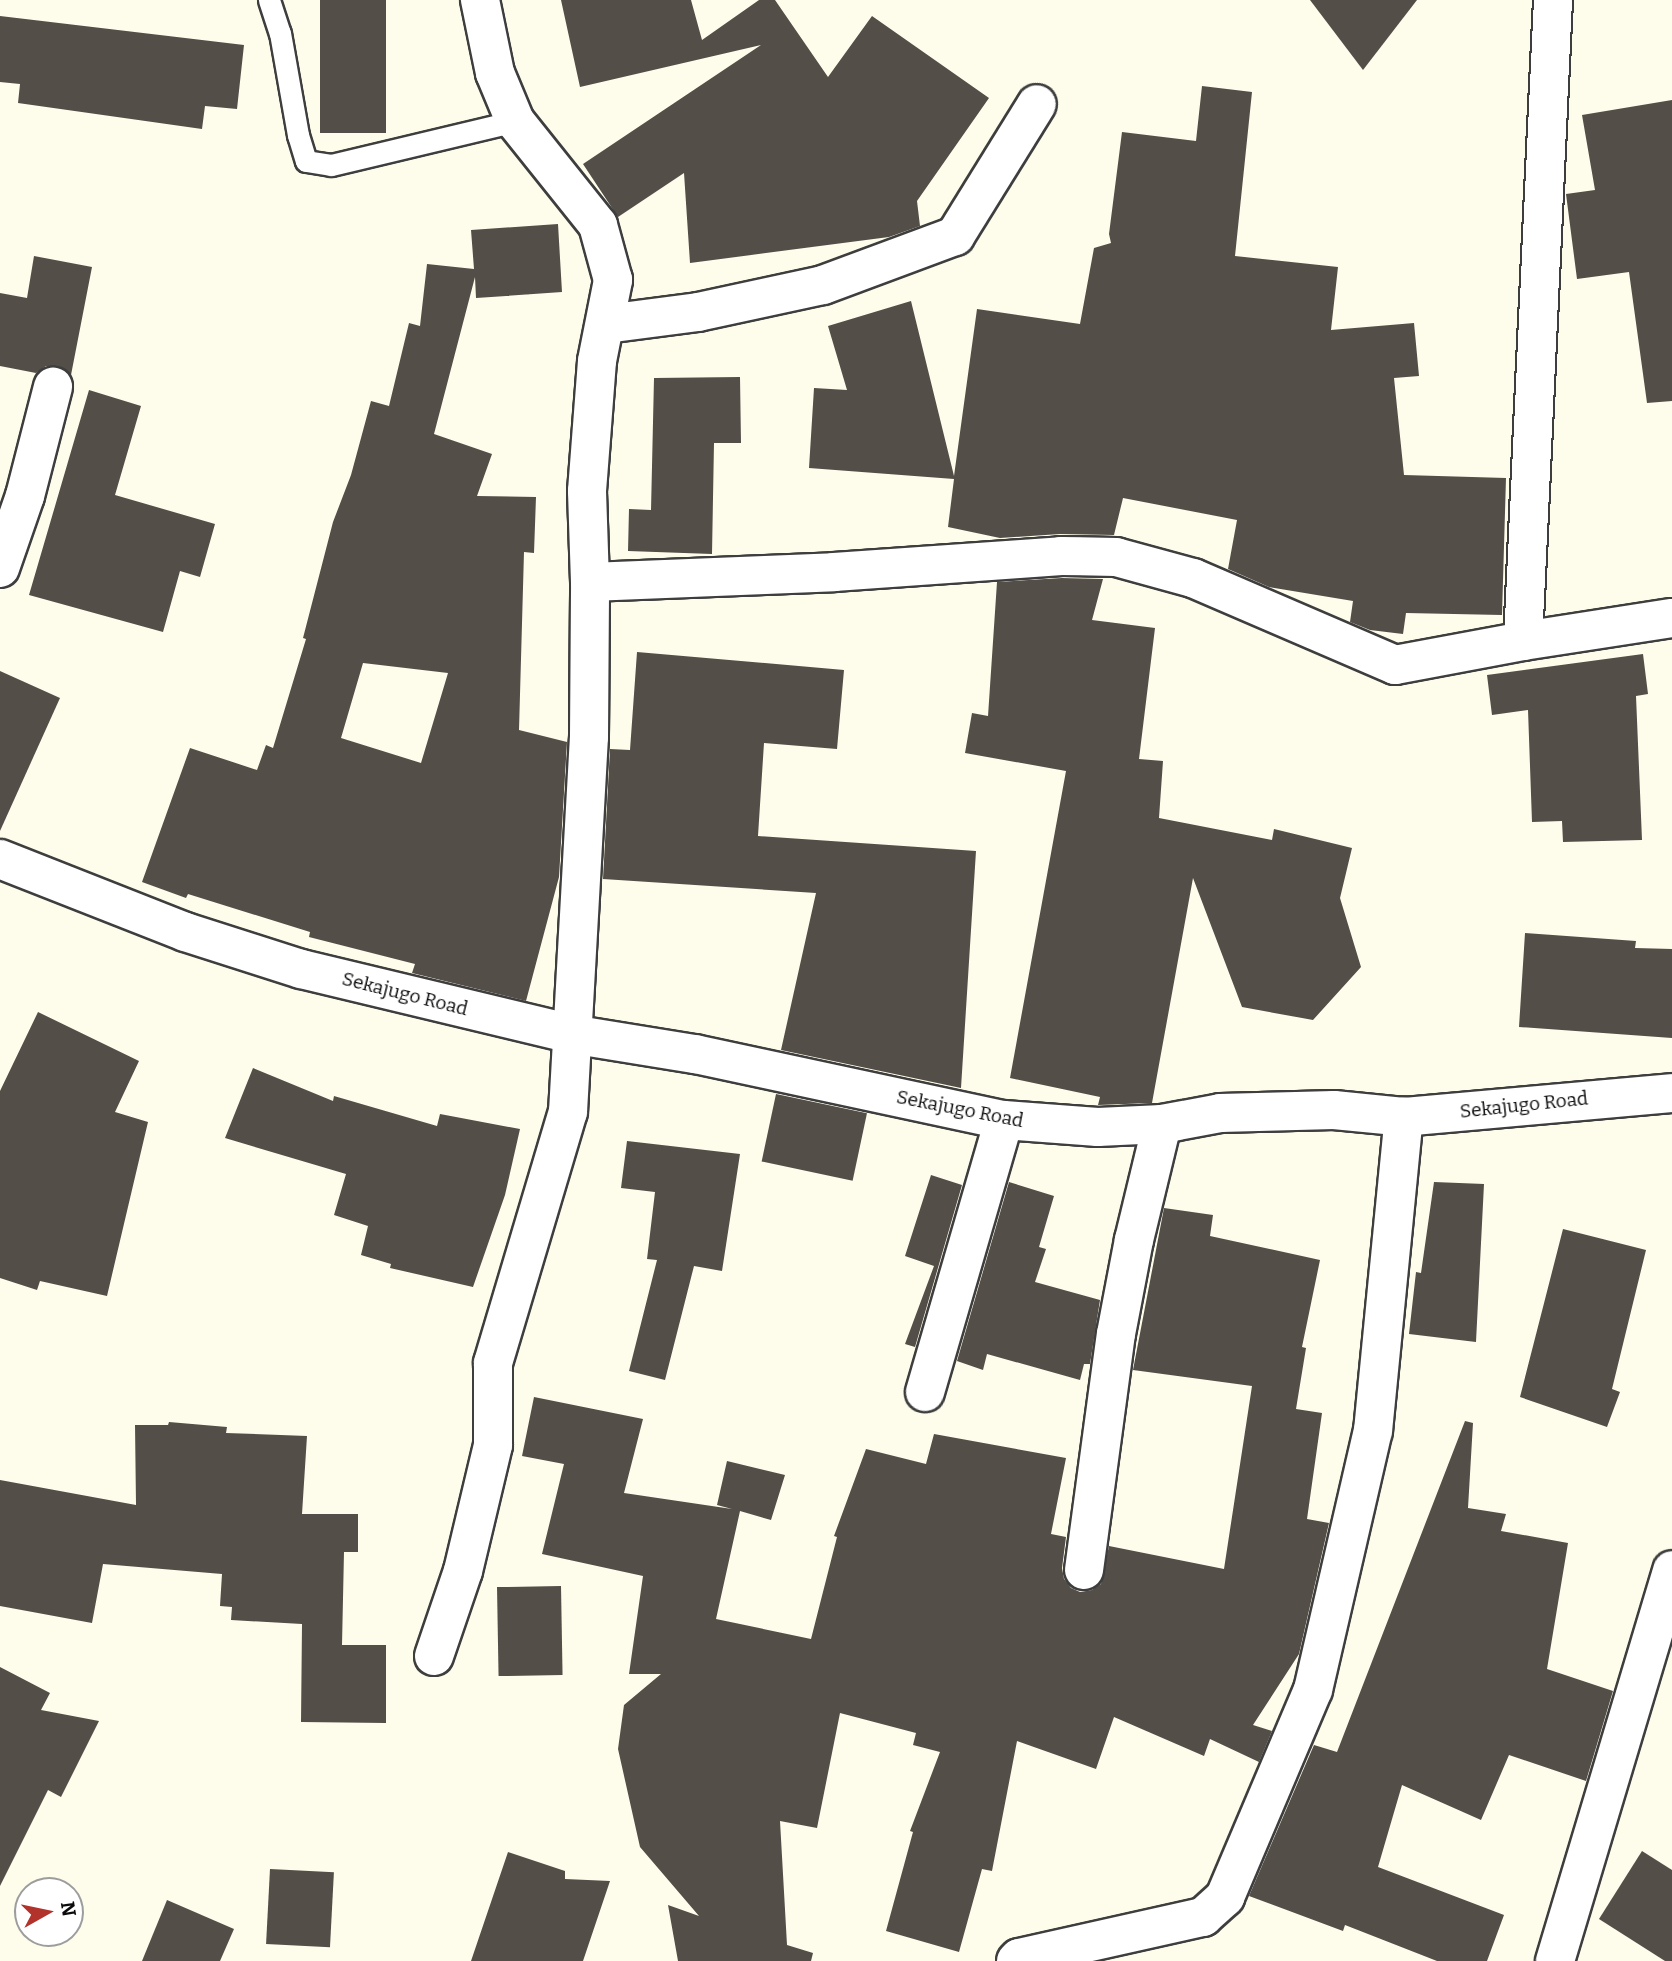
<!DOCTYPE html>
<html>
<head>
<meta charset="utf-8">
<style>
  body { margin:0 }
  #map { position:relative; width:1672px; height:1961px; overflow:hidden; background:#fefceb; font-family:Bitter,serif }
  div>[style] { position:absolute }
  .building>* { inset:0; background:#534e48; transform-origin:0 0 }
  .roads { filter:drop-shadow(2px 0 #3e3e3e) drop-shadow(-2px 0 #3e3e3e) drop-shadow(0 2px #3e3e3e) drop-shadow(0 -2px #3e3e3e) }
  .lane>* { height:21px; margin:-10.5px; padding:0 10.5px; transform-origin:10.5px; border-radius:10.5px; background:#fff }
  .street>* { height:38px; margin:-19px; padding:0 19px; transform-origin:19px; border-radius:19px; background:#fff }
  span { translate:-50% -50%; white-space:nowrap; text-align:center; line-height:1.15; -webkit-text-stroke:7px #fff; paint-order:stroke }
  .street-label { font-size:19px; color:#0b0b0b }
  .north { position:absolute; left:14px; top:1877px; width:70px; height:70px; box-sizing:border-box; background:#fff; border:2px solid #9d9d9d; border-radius:50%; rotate:81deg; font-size:19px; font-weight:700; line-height:28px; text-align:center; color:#0b0b0b }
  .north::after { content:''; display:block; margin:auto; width:24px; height:32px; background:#b2322c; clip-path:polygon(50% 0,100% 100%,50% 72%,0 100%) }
</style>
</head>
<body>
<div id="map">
  <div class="building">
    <i style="left:320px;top:0;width:66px;height:133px"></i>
    <i style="clip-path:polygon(561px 0,691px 0,702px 40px,759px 0,775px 0,828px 77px,872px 16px,989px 98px,917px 201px,920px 226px,889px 237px,690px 263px,684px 173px,618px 217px,583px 164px,761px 45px,580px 87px)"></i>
    <i style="clip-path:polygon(1310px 0,1417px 0,1363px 70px)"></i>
    <i style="clip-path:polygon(0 16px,244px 45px,237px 109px,205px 106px,202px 129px,18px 103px,20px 84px,0 82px)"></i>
    <i style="clip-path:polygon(1202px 86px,1252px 92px,1235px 256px,1338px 267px,1331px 330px,1414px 323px,1419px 376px,1394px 378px,1404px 475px,1506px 478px,1502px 615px,1406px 613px,1403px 634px,1370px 630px,1350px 622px,1353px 601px,1269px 587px,1228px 569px,1237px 520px,1123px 498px,1114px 535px,1060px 534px,1000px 538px,948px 527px,954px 479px,809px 468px,814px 388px,847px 390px,828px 326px,911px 301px,954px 476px,977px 309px,1080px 324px,1094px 248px,1111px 243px,1109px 234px,1122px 132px,1196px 141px)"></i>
    <i style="clip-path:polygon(1672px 100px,1672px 401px,1647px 403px,1629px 272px,1577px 279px,1566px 194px,1595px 190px,1582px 115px)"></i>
    <i style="clip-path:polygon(evenodd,558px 224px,562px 292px,476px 298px,475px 277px,434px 434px,492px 454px,477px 496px,536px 497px,534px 553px,524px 552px,519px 730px,567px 742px,559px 877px,526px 1001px,412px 973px,415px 964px,309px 937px,310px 932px,188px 894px,186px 898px,142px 882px,190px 748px,257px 770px,266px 745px,273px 748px,306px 639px,303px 638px,333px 522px,351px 475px,371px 401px,389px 406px,409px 323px,420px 326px,427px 264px,474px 269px,471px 230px,558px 224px,363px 663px,448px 673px,421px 763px,341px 738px,363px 663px)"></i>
    <i style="clip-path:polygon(34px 256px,92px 267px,71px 375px,58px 366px,46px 366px,36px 373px,0 366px,0 293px,27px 298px)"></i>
    <i style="clip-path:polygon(740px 377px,741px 443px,714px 443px,712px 554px,628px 551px,629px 509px,651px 510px,654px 378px)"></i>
    <i style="clip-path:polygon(89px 390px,141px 406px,115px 495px,215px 524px,200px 577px,180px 571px,163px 632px,29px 595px)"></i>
    <i style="clip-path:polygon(1062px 578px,1103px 579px,1092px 620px,1155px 628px,1139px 759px,1163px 761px,1159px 818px,1272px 840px,1274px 829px,1352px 848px,1340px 898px,1361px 967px,1313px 1020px,1242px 1007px,1193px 878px,1152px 1103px,1098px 1105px,1100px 1097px,1010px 1078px,1066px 771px,965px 753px,972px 713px,988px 716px,997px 582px)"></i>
    <i style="clip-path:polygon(637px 652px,844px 670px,837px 749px,764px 743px,758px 836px,976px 851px,961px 1088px,781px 1050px,816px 893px,603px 879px,610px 749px,630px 750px)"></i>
    <i style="clip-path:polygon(1643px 654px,1648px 694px,1636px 696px,1642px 840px,1563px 842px,1562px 821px,1532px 822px,1528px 710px,1492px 715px,1487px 675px)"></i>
    <i style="clip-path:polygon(0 671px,60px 698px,0 831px)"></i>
    <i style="clip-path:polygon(1525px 933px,1636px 941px,1635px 948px,1672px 949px,1672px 1038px,1519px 1027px)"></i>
    <i style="clip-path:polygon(38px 1012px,139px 1061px,115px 1112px,148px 1122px,107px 1296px,40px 1281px,37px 1290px,0 1278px,0 1091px)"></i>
    <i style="clip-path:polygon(253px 1068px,333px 1101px,334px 1096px,437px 1126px,440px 1114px,520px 1129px,505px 1195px,473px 1287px,390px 1268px,391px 1264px,361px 1255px,368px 1226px,334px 1215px,346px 1174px,225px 1138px)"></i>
    <i style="left:776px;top:1094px;width:93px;height:69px;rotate:12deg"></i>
    <i style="clip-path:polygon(627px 1141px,740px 1154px,722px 1271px,694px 1266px,665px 1380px,629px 1371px,657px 1260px,647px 1259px,655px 1192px,621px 1188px)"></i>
    <i style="clip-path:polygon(931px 1175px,962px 1185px,915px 1347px,905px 1344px,934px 1266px,905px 1256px)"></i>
    <i style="clip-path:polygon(1009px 1182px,1054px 1196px,1039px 1247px,1046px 1249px,1035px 1282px,1100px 1300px,1090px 1364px,1084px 1364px,1080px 1380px,987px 1354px,983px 1370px,957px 1361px)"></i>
    <i style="clip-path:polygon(1434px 1182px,1484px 1184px,1476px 1342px,1409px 1334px,1416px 1272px,1421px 1273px)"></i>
    <i style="clip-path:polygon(1164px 1208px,1213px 1215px,1210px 1236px,1320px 1260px,1302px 1347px,1306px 1348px,1296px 1409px,1322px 1413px,1307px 1519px,1329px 1523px,1299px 1654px,1253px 1725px,1272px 1731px,1259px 1762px,1210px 1739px,1204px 1756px,1114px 1717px,1096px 1769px,1017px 1741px,992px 1871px,982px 1869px,959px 1952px,886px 1931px,913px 1832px,910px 1831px,940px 1752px,913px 1745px,916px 1733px,840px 1713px,817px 1828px,780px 1821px,787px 1945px,813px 1953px,811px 1961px,678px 1961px,668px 1905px,699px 1916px,640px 1847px,618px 1749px,624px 1705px,661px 1674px,629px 1674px,643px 1576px,542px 1554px,564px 1464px,522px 1456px,534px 1397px,643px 1419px,624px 1493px,732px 1509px,717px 1505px,727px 1461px,785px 1475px,771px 1520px,740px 1511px,716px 1619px,811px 1639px,837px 1537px,834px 1536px,866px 1449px,926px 1464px,934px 1434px,1066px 1458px,1051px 1534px,1066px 1537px,1062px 1568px,1064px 1579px,1071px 1588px,1080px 1592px,1092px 1590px,1101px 1584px,1109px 1546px,1224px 1569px,1252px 1386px,1133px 1370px)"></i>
    <i style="clip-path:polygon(1563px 1229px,1646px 1250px,1612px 1389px,1620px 1392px,1607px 1427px,1520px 1397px)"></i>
    <i style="clip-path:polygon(1465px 1421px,1473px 1423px,1468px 1508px,1506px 1514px,1501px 1531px,1568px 1543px,1547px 1669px,1613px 1691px,1586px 1781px,1509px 1755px,1481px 1820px,1402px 1785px,1378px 1867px,1504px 1915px,1487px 1961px,1437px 1961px,1345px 1925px,1343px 1931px,1249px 1896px,1314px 1745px,1337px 1752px)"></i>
    <i style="clip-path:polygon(169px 1422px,227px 1427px,226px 1433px,307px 1436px,302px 1514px,358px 1514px,358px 1552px,344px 1552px,342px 1645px,386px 1645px,386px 1723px,301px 1722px,302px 1624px,231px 1620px,232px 1607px,220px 1606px,222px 1574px,103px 1564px,92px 1623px,0 1606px,0 1480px,136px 1505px,135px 1425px,168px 1425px)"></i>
    <i style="left:561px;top:1586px;width:89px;height:64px;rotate:89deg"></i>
    <i style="clip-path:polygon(0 1667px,50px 1693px,41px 1710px,99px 1721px,61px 1797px,48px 1790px,0 1886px)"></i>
    <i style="clip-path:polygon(1642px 1851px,1672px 1870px,1672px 1961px,1665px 1961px,1599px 1919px)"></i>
    <i style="clip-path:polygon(508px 1852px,565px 1871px,565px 1879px,610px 1881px,583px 1961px,471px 1961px)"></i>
    <i style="left:270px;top:1869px;width:64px;height:75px;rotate:3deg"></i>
    <i style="clip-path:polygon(167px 1900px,234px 1929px,220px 1961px,142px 1961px)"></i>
  </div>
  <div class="roads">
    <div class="lane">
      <i style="left:269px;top:0;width:35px;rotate:72deg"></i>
      <i style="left:280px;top:33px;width:104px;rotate:80deg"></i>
      <i style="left:298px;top:135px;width:27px;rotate:73deg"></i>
      <i style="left:306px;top:161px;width:25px;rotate:9deg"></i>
      <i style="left:331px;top:165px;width:189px;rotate:-13.4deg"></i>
    </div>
    <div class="street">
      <i style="left:606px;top:324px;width:93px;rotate:-7.4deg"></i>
      <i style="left:698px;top:312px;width:128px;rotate:-12.2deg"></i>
      <i style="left:823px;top:285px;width:141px;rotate:-20.4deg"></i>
      <i style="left:955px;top:236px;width:155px;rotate:-58.2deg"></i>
      <i style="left:0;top:568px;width:76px;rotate:-70.9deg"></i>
      <i style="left:25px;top:496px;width:113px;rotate:-75.6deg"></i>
      <i style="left:590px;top:582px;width:244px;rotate:-2.3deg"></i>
      <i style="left:834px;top:572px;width:228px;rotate:-4deg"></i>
      <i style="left:1061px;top:556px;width:55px;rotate:1deg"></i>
      <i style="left:1116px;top:557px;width:80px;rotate:15.3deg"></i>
      <i style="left:1193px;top:578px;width:220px;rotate:23.3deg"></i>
      <i style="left:1395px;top:665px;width:130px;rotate:-10.6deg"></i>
      <i style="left:1523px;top:641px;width:151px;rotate:-8.8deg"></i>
      <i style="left:1523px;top:641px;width:642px;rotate:-87.32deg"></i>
      <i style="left:0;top:859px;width:199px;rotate:21.5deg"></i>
      <i style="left:185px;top:932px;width:122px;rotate:17.7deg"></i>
      <i style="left:301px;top:969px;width:278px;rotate:13.5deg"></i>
      <i style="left:571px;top:1034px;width:126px;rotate:9.2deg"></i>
      <i style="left:695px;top:1054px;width:316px;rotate:12.1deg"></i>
      <i style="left:1004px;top:1120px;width:94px;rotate:4.3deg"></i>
      <i style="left:1098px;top:1127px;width:64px;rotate:-2.7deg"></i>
      <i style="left:1162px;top:1124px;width:59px;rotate:-10.7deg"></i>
      <i style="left:1220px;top:1113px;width:114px;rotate:-1.5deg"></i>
      <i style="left:1334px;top:1110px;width:70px;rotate:5.7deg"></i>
      <i style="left:1404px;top:1117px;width:269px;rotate:-5.1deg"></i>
      <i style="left:925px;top:1392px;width:283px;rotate:-73.8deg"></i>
      <i style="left:1084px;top:1570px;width:238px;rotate:-82.3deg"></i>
      <i style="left:1116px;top:1334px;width:96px;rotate:-79.2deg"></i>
      <i style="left:1134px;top:1240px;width:119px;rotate:-76.4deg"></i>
      <i style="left:434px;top:1656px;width:90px;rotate:-71.2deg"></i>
      <i style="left:463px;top:1571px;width:130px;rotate:-76.6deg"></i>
      <i style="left:493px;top:1445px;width:82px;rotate:-90deg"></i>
      <i style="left:493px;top:1363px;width:262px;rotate:-73.4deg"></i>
      <i style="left:568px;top:1112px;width:376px;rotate:-86.8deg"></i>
      <i style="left:589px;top:737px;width:155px;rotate:-89.6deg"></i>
      <i style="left:590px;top:582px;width:91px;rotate:-91.9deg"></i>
      <i style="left:587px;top:491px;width:130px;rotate:-85.6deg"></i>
      <i style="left:597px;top:361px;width:83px;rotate:-78.8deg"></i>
      <i style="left:613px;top:280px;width:57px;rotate:-105.3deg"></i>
      <i style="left:598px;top:225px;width:133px;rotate:-128.6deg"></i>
      <i style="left:515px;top:121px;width:52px;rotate:-112.6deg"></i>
      <i style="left:495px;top:73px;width:75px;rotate:-101.6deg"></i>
      <i style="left:1016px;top:1961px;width:4px;rotate:-45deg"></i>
      <i style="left:1019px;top:1958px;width:189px;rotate:-12.6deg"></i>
      <i style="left:1203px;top:1917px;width:30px;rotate:-42deg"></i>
      <i style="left:1225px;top:1897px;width:225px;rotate:-67deg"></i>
      <i style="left:1313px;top:1690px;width:266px;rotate:-77deg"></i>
      <i style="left:1373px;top:1431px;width:316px;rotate:-84.4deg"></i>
      <i style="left:1555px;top:1961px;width:408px;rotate:-73.3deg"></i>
    </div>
  </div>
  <div class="street-label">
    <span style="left:405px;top:994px;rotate:14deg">Sekajugo Road</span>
    <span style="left:1524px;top:1105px;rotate:-6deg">Sekajugo Road</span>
    <span style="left:960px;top:1109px;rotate:11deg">Sekajugo Road</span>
  </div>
  <div class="north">N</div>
</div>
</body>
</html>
